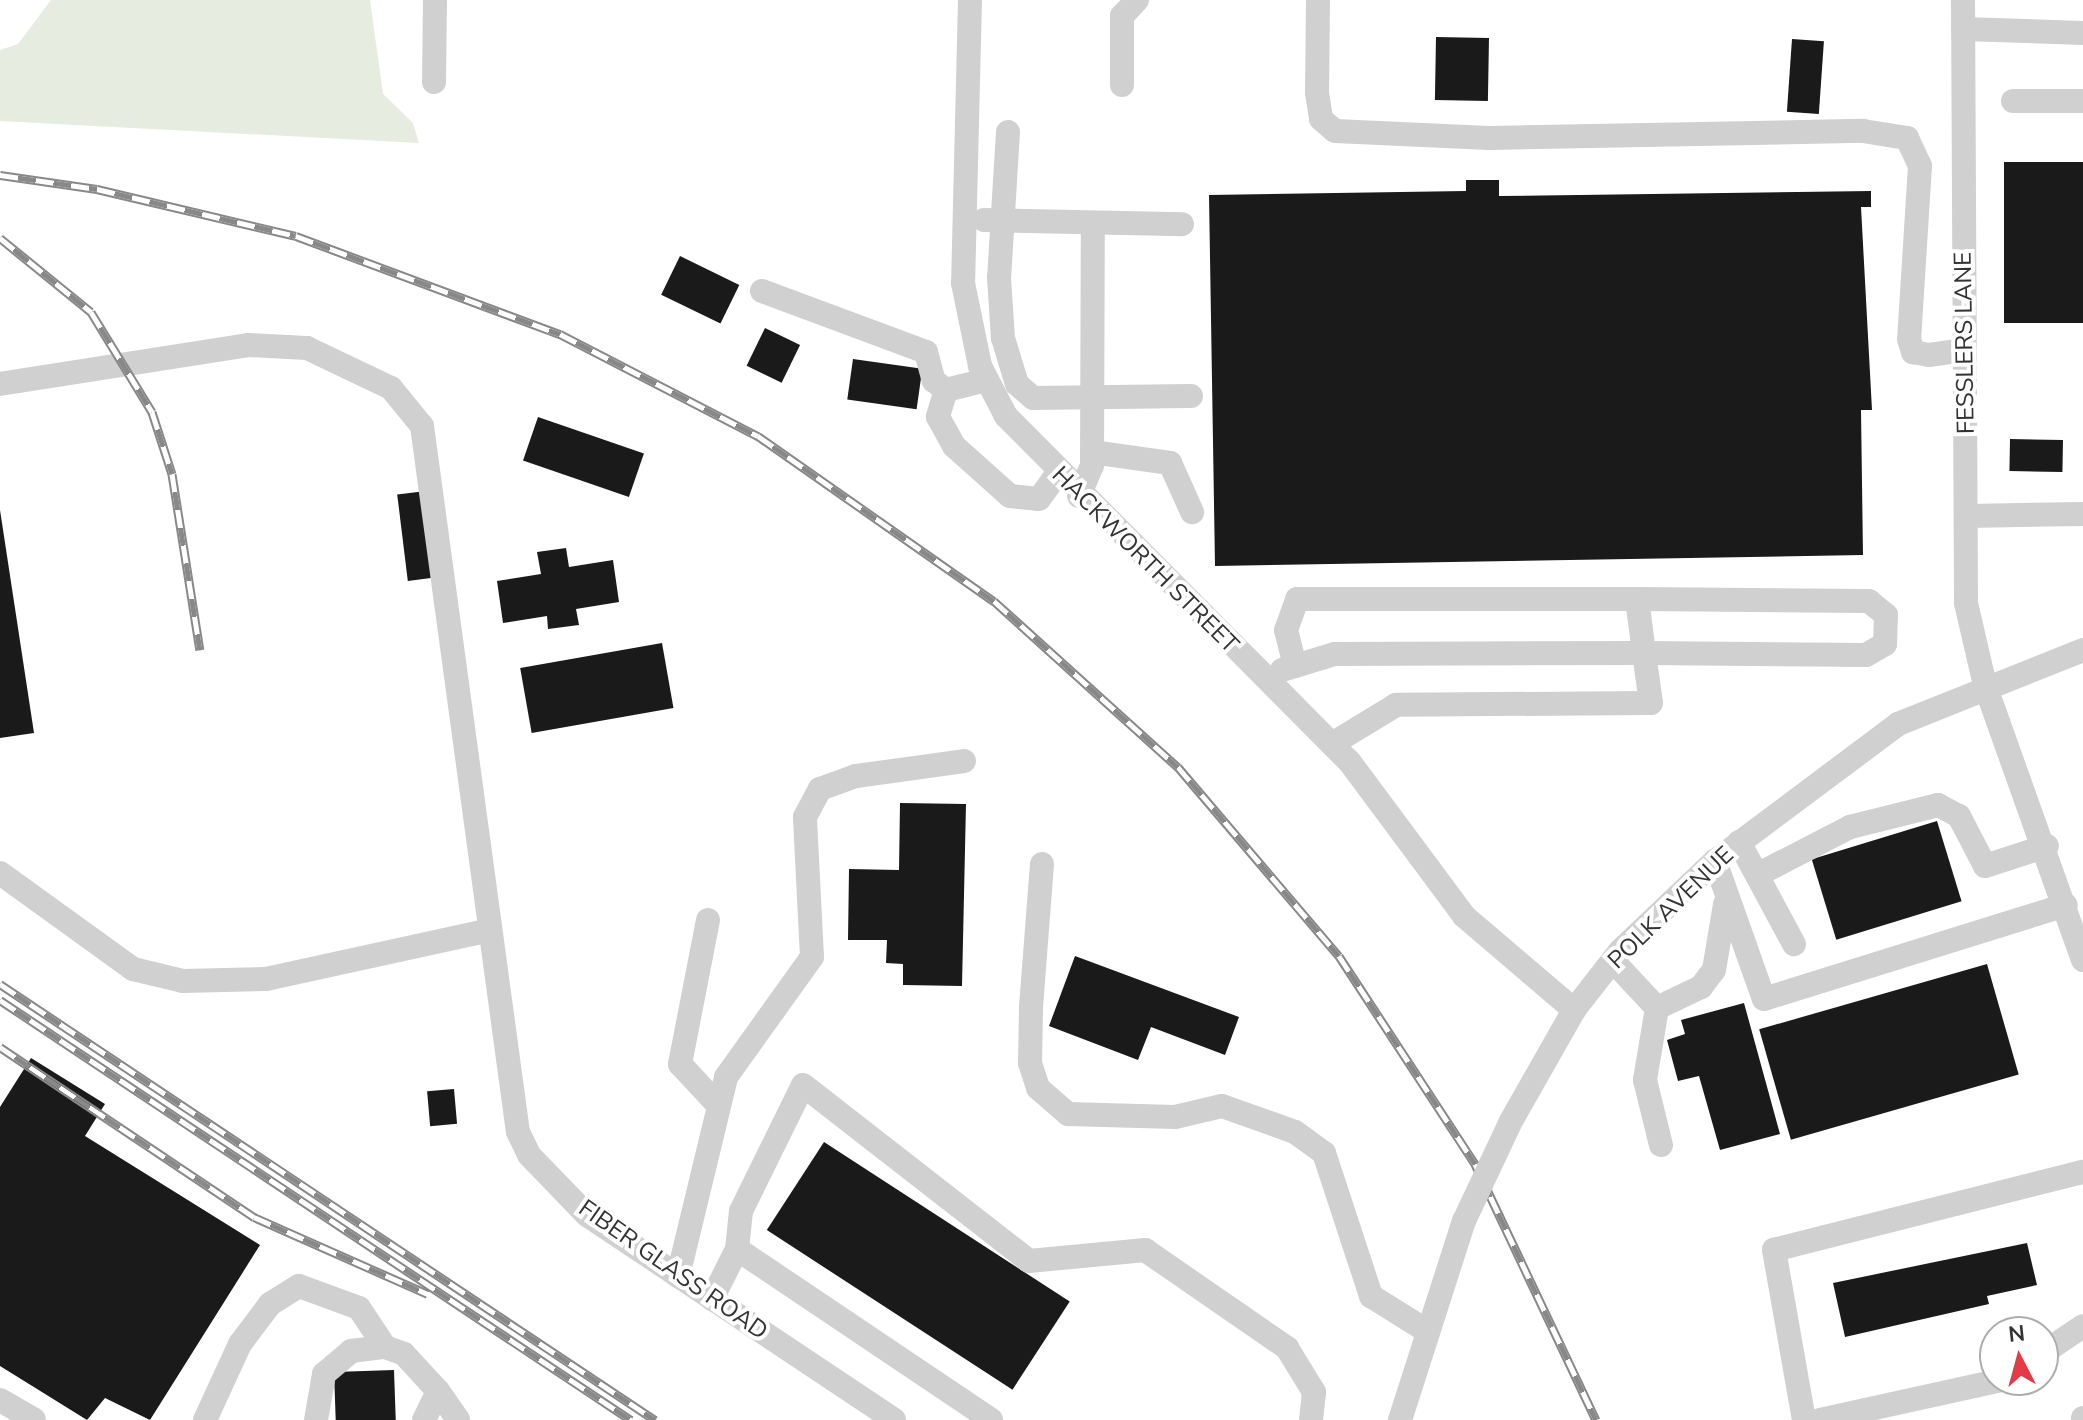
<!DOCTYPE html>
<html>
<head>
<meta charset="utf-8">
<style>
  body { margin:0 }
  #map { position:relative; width:2083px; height:1420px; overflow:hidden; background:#fff; font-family:"Nunito Sans",sans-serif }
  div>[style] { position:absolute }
  .green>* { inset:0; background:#e6ecdf }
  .building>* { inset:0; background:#1a1a1a; transform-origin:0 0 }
  .minor>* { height:24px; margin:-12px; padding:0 12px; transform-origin:12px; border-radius:12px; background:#d0d0d0 }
  .rail>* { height:9px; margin-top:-4.5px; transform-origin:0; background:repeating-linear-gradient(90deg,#fff 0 18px,#888 0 36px); box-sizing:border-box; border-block:2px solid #888 }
  .minor-bridge>* { height:24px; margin:-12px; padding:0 12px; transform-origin:12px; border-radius:12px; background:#d0d0d0 }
  span { translate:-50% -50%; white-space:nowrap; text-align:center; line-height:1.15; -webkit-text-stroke:8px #fff; paint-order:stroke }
  .street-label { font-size:24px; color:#333 }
  .north { position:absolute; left:1979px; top:1316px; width:80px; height:80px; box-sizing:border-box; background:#fff; border:2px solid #adadad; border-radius:50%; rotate:354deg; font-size:22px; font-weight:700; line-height:32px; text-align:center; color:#333 }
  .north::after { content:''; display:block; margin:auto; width:28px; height:36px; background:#e63946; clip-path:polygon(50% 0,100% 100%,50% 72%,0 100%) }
</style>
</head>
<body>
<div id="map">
  <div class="green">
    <i style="clip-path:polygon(51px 0,370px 0,383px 94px,413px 123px,419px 143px,0 121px,0 50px,18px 44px)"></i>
  </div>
  <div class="building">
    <i style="left:1436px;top:37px;width:53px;height:63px;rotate:1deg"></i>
    <i style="left:1792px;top:39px;width:32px;height:73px;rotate:4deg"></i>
    <i style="left:2083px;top:162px;width:161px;height:79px;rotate:90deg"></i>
    <i style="clip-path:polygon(1466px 180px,1499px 180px,1499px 196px,1871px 191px,1871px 207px,1861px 207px,1872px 410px,1861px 410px,1863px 555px,1215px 566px,1209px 195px,1466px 191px)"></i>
    <i style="left:680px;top:256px;width:66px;height:43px;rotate:26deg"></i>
    <i style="left:765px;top:328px;width:39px;height:42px;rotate:26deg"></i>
    <i style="left:853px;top:359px;width:70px;height:41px;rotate:8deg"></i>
    <i style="left:538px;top:417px;width:112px;height:46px;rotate:19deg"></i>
    <i style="left:2010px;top:439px;width:53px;height:32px;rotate:1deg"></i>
    <i style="left:426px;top:491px;width:87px;height:29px;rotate:83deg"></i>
    <i style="clip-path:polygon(0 510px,34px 733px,0 738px)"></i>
    <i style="clip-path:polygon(566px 548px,569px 567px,613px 560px,619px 602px,576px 609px,579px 625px,548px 629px,547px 616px,503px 623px,497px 581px,541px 574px,537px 552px)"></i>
    <i style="left:662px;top:643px;width:66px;height:144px;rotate:80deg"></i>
    <i style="clip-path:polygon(900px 803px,966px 804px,962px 986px,903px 985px,903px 964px,886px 963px,887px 940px,848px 940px,849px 869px,899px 870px)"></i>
    <i style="left:1937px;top:821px;width:84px;height:131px;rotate:73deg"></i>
    <i style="clip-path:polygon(1075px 956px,1239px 1017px,1225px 1055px,1151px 1027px,1138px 1060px,1049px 1026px)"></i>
    <i style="left:1987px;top:964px;width:115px;height:237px;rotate:74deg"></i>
    <i style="clip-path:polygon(1744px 1003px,1780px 1134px,1720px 1150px,1699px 1076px,1678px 1081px,1667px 1040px,1685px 1034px,1681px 1020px)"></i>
    <i style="clip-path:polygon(31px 1058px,105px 1104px,85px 1136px,260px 1245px,150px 1420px,105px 1398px,87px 1420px,0 1366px,0 1107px)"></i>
    <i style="left:454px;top:1089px;width:35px;height:27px;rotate:85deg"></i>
    <i style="left:824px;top:1142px;width:293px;height:105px;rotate:33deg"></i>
    <i style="clip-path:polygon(2027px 1243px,2037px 1285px,1987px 1296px,1989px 1304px,1845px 1337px,1833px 1283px)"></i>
    <i style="left:394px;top:1370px;width:50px;height:60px;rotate:88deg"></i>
  </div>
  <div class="minor">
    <i style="left:970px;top:0;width:283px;rotate:91.4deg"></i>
    <i style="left:963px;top:283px;width:85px;rotate:78.4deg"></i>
    <i style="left:980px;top:366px;width:56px;rotate:62.5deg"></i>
    <i style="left:1006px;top:416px;width:486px;rotate:45.2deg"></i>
    <i style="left:1349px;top:761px;width:193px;rotate:53.4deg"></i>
    <i style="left:1464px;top:916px;width:145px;rotate:40.5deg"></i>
    <i style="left:1318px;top:0;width:93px;rotate:90.6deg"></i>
    <i style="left:1317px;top:93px;width:26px;rotate:81deg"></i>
    <i style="left:1321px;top:119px;width:18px;rotate:41deg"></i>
    <i style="left:1335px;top:131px;width:154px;rotate:2.6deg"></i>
    <i style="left:1489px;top:138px;width:374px;rotate:-1.1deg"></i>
    <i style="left:1863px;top:131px;width:45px;rotate:9deg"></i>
    <i style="left:1907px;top:138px;width:31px;rotate:65deg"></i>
    <i style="left:1920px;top:166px;width:173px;rotate:93.6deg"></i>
    <i style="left:1909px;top:339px;width:14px;rotate:73deg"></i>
    <i style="left:1913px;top:352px;width:16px;rotate:11deg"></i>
    <i style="left:1929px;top:355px;width:36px;rotate:-8deg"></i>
    <i style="left:1963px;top:0;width:603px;rotate:89.71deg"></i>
    <i style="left:1966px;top:603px;width:84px;rotate:77deg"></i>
    <i style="left:1985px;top:685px;width:292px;rotate:70.4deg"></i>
    <i style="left:1963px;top:29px;width:120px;rotate:1.9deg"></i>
    <i style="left:434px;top:82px;width:82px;rotate:-89.3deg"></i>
    <i style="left:1122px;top:85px;width:69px;rotate:-90deg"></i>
    <i style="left:1122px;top:16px;width:22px;rotate:-47deg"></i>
    <i style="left:2013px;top:101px;width:70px"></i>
    <i style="left:1008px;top:132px;width:146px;rotate:93.5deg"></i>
    <i style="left:999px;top:278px;width:60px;rotate:86.2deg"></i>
    <i style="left:1003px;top:338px;width:48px;rotate:73.1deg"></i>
    <i style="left:1017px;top:384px;width:21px;rotate:41deg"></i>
    <i style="left:1033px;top:398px;width:158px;rotate:-0.7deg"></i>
    <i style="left:984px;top:220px;width:198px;rotate:1.2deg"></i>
    <i style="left:762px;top:291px;width:175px;rotate:20.4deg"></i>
    <i style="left:926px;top:352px;width:30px;rotate:75deg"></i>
    <i style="left:934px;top:381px;width:15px;rotate:37deg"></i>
    <i style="left:946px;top:390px;width:41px;rotate:-14deg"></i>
    <i style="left:0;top:384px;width:251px;rotate:-8.9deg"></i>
    <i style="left:248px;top:345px;width:59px;rotate:2.9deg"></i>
    <i style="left:307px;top:348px;width:93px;rotate:25.5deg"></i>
    <i style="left:391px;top:388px;width:49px;rotate:50.8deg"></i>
    <i style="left:422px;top:426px;width:712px;rotate:82.26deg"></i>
    <i style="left:518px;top:1132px;width:25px;rotate:64deg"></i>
    <i style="left:529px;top:1155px;width:83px;rotate:46deg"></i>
    <i style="left:587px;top:1215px;width:369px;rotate:33.7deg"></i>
    <i style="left:946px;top:390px;width:28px;rotate:107deg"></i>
    <i style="left:938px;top:417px;width:33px;rotate:61deg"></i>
    <i style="left:954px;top:446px;width:75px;rotate:41.8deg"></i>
    <i style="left:1010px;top:496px;width:29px;rotate:6deg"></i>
    <i style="left:1039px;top:499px;width:31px;rotate:-54deg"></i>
    <i style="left:1092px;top:452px;width:79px;rotate:8deg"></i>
    <i style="left:1170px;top:463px;width:54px;rotate:65.8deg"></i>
    <i style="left:1079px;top:496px;width:33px;rotate:-67deg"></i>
    <i style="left:1092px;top:466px;width:242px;rotate:-89.8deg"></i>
    <i style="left:1967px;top:516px;width:116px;rotate:-1deg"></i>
    <i style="left:1295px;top:666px;width:37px;rotate:-104deg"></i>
    <i style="left:1286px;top:630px;width:33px;rotate:-70deg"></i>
    <i style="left:1297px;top:599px;width:340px"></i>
    <i style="left:1637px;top:599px;width:54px;rotate:82.6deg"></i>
    <i style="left:1644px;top:653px;width:222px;rotate:0.5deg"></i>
    <i style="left:1866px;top:655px;width:22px;rotate:-30deg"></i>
    <i style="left:1885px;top:644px;width:29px;rotate:-88deg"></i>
    <i style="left:1886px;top:615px;width:22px;rotate:-141deg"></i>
    <i style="left:1869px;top:601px;width:232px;rotate:-179.5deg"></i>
    <i style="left:1282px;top:670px;width:55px;rotate:-16.8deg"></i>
    <i style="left:1335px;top:654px;width:309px;rotate:-0.2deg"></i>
    <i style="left:1644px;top:653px;width:50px;rotate:82deg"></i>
    <i style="left:1651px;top:703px;width:255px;rotate:179.6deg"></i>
    <i style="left:1396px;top:705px;width:75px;rotate:148.6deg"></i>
    <i style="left:1739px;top:842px;width:116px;rotate:61.7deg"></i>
    <i style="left:1715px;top:861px;width:146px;rotate:70.5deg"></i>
    <i style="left:1764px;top:999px;width:316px;rotate:-17.3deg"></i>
    <i style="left:1042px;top:864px;width:144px;rotate:94.4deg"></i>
    <i style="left:1031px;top:1008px;width:55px;rotate:91deg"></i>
    <i style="left:1030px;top:1063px;width:26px;rotate:72deg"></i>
    <i style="left:1038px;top:1088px;width:40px;rotate:41deg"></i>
    <i style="left:1068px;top:1114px;width:107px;rotate:1.6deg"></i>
    <i style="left:1175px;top:1117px;width:48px;rotate:-13.2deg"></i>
    <i style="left:1222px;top:1106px;width:77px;rotate:19.6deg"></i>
    <i style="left:1295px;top:1132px;width:36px;rotate:36deg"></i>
    <i style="left:1324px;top:1153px;width:151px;rotate:71.8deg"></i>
    <i style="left:1371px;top:1296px;width:66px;rotate:32deg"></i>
    <i style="left:0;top:873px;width:164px;rotate:35.8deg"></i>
    <i style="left:133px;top:969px;width:51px;rotate:13.5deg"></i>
    <i style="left:183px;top:981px;width:83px;rotate:-1.4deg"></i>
    <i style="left:266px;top:979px;width:225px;rotate:-12.3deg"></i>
    <i style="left:1757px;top:875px;width:105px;rotate:-27.3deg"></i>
    <i style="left:1850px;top:827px;width:91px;rotate:-14deg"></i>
    <i style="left:1938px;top:805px;width:24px;rotate:28deg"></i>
    <i style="left:1959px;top:816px;width:56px;rotate:62.5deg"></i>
    <i style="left:1985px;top:866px;width:65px;rotate:-17.9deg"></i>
    <i style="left:708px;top:920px;width:147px;rotate:101deg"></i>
    <i style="left:680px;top:1064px;width:54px;rotate:47.2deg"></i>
    <i style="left:1613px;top:961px;width:64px;rotate:46.9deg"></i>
    <i style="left:1657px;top:1008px;width:49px;rotate:-25.5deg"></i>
    <i style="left:1701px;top:987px;width:21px;rotate:-53deg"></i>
    <i style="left:1714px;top:970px;width:67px;rotate:-80.5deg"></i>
    <i style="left:1657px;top:1008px;width:73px;rotate:99.5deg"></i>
    <i style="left:1645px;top:1080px;width:67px;rotate:76.2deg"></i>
    <i style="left:1511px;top:1121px;width:128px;rotate:-60.4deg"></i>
    <i style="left:1574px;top:1010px;width:75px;rotate:-52.1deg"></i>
    <i style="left:1620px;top:951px;width:131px;rotate:-43.5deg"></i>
    <i style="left:1715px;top:861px;width:229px;rotate:-36.8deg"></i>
    <i style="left:1898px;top:724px;width:199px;rotate:-21.8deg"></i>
    <i style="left:737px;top:1249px;width:306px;rotate:33.9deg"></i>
    <i style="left:678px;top:1276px;width:205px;rotate:-76.4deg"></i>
    <i style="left:726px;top:1077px;width:148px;rotate:-54.4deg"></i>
    <i style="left:812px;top:957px;width:140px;rotate:-92.9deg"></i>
    <i style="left:805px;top:817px;width:32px;rotate:-62deg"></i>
    <i style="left:820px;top:789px;width:38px;rotate:-20deg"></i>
    <i style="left:856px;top:776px;width:109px;rotate:-7.9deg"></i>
    <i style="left:712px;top:1299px;width:56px;rotate:-63.4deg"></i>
    <i style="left:737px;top:1249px;width:38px;rotate:-84deg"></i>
    <i style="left:741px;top:1211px;width:140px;rotate:-63.8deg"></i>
    <i style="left:803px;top:1085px;width:286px;rotate:37.9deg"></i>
    <i style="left:1029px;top:1261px;width:117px;rotate:-5.4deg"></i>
    <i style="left:1145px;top:1250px;width:173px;rotate:34.6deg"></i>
    <i style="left:1287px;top:1348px;width:52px;rotate:58.5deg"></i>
    <i style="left:1314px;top:1392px;width:28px;rotate:96deg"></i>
    <i style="left:2043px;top:1353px;width:48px;rotate:-34deg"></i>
    <i style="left:0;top:1400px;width:39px;rotate:30deg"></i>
    <i style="left:205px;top:1420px;width:84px;rotate:-65.3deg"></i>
    <i style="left:240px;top:1344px;width:50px;rotate:-53.1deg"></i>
    <i style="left:270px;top:1304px;width:34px;rotate:-32deg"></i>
    <i style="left:299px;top:1286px;width:64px;rotate:20.1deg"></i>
    <i style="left:359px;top:1308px;width:47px;rotate:56.3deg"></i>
    <i style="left:316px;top:1420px;width:47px;rotate:-80.1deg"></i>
    <i style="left:324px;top:1374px;width:35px;rotate:-40deg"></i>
    <i style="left:351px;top:1351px;width:34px;rotate:-7deg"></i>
    <i style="left:385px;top:1347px;width:20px;rotate:20deg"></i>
    <i style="left:404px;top:1354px;width:50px;rotate:47.4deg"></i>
    <i style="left:424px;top:1420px;width:32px;rotate:-64deg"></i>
    <i style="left:438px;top:1391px;width:35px;rotate:55deg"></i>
    <i style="left:1400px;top:1420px;width:209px;rotate:-72.2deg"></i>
    <i style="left:1804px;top:1420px;width:173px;rotate:-100deg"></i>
    <i style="left:1774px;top:1250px;width:319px;rotate:-14.2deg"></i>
    <i style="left:1820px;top:1420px;width:186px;rotate:-12.4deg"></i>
    <i style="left:2083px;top:1420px;width:2px;rotate:-90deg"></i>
  </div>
  <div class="rail">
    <i style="left:0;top:175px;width:98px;rotate:8.2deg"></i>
    <i style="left:97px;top:189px;width:204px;rotate:13.3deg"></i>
    <i style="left:296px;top:236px;width:282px;rotate:20.4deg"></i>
    <i style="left:560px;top:334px;width:223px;rotate:27.3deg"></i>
    <i style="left:758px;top:436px;width:288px;rotate:35deg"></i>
    <i style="left:994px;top:601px;width:248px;rotate:42.1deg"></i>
    <i style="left:1178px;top:767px;width:248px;rotate:49.6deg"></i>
    <i style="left:1339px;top:956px;width:249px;rotate:56.8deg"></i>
    <i style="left:1475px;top:1164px;width:283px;rotate:64.7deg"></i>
    <i style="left:0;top:238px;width:117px;rotate:39.1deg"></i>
    <i style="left:91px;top:312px;width:117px;rotate:58.6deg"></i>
    <i style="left:152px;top:412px;width:65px;rotate:72.1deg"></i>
    <i style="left:172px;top:474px;width:178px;rotate:81deg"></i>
    <i style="left:0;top:984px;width:787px;rotate:33.65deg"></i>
    <i style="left:0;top:1000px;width:758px;rotate:33.65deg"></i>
    <i style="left:0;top:1047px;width:306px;rotate:33.8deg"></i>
    <i style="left:254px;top:1217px;width:190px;rotate:23.9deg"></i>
  </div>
  <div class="minor-bridge">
    <i style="left:1464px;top:1221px;width:110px;rotate:-64.8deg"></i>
  </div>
  <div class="street-label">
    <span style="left:1965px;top:343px;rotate:-91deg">FESSLERS LANE</span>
    <span style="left:1145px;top:560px;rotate:45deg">HACKWORTH STREET</span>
    <span style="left:1671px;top:908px;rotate:-44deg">POLK AVENUE</span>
    <span style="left:673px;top:1270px;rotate:35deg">FIBER GLASS ROAD</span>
  </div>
  <div class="north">N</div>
</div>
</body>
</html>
